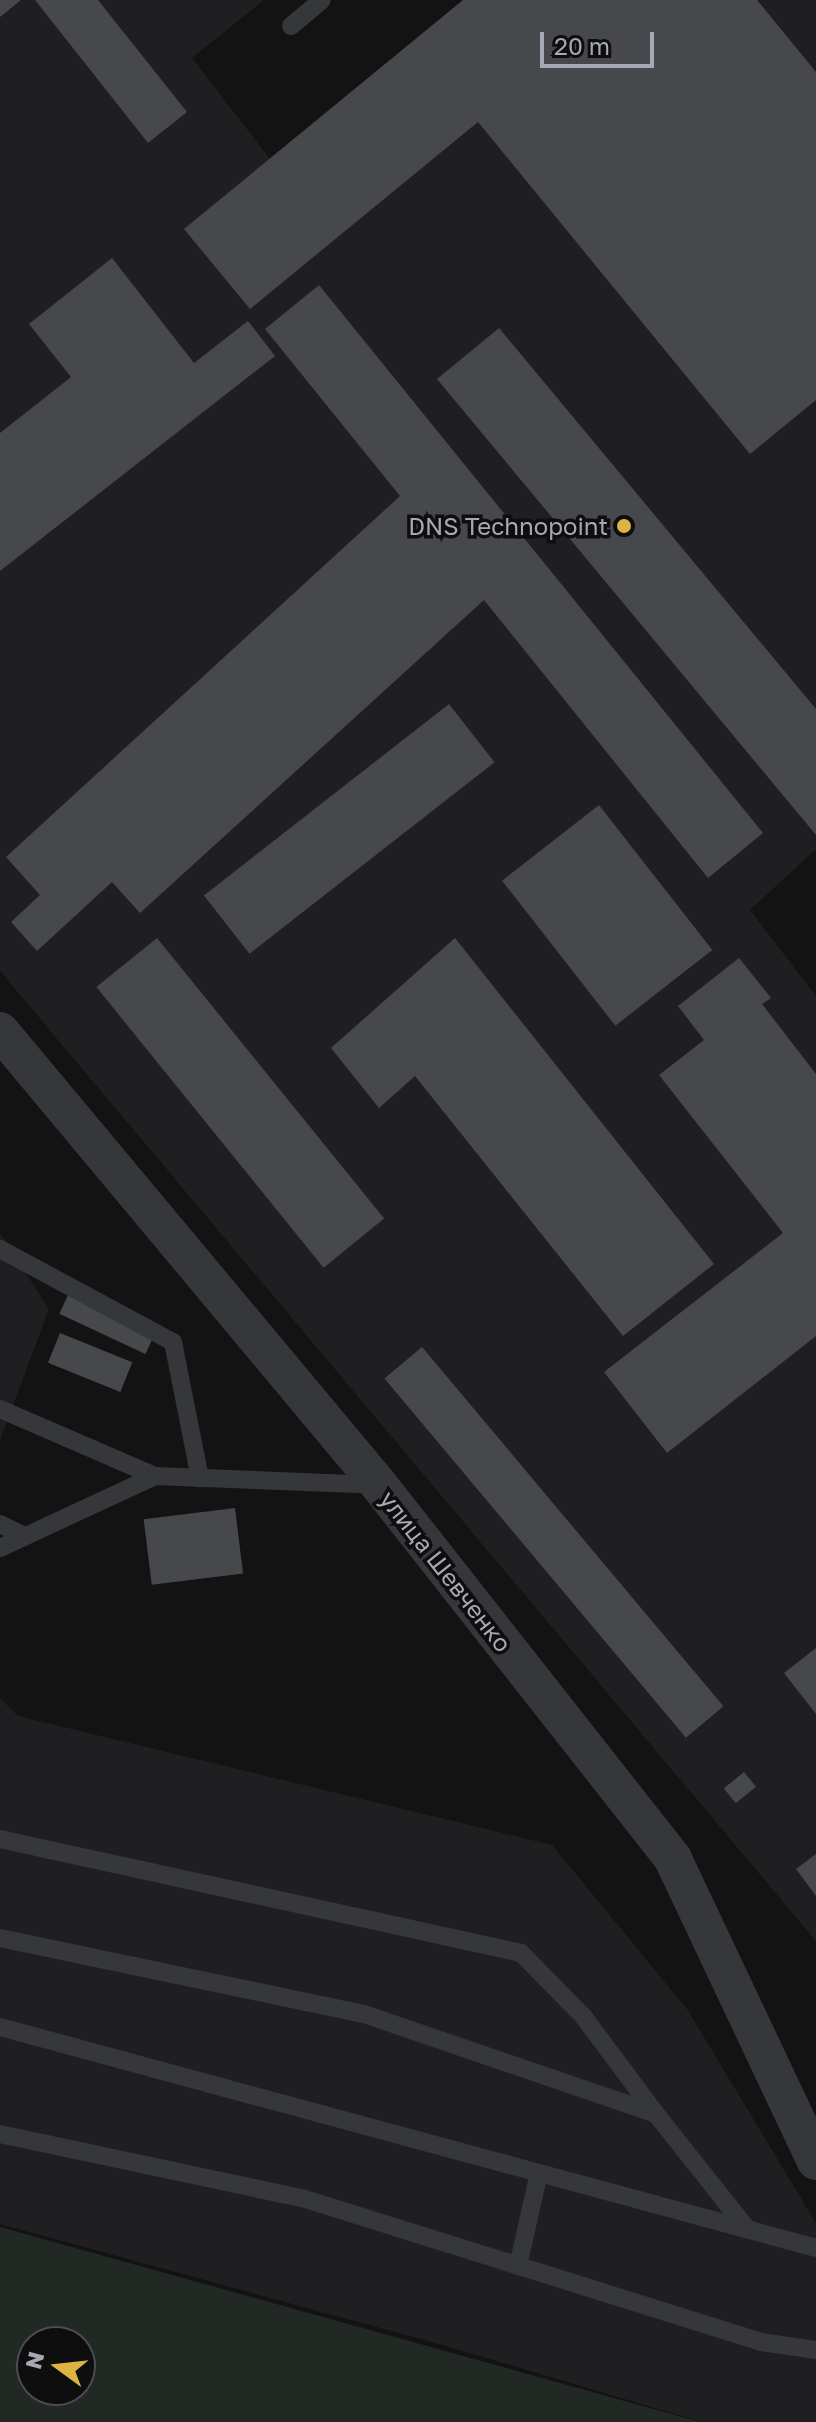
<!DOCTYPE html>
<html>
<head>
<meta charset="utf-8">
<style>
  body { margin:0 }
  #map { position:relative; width:816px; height:2422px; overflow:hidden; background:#131314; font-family:"Golos Text",sans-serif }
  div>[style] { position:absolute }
  .built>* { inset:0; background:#1f1f21 }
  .green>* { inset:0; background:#222823 }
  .building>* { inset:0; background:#47484c; transform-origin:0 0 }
  .service>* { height:18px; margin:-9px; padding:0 9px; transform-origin:9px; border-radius:9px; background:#36373b }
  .minor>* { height:38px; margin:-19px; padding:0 19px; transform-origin:19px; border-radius:19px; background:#36373b }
  .dots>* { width:22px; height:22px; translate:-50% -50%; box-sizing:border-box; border:4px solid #0e0e0f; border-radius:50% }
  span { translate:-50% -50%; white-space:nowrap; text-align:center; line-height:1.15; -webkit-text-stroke:7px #0e0e0f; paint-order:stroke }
  .poi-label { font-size:24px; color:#a6a9b3 }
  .right { translate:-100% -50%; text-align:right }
  .street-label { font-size:24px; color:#a6a9b3 }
  .north { position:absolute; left:16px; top:2326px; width:80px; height:80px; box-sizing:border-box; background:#0e0e0f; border:2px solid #4b4c51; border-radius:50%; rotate:285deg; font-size:22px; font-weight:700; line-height:32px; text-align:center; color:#a6a9b3 }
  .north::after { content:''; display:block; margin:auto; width:28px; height:36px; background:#dbb444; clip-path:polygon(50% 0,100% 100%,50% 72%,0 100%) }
  .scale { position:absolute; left:540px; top:32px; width:114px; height:36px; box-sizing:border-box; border:4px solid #a6a9b3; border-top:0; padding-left:10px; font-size:24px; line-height:28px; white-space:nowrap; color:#a6a9b3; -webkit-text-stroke:6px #0e0e0f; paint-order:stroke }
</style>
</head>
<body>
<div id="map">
  <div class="built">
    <i style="clip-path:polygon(0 0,264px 0,192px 58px,270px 159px,463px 0,816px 0,816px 849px,750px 910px,816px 996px,816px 1941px,0 971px)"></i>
    <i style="clip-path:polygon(0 1233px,49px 1309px,0 1440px)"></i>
    <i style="clip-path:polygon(0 1698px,18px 1716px,552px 1845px,687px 2009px,816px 2223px,816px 2422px,702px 2422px,443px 2345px,0 2224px)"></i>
  </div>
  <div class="green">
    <i style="clip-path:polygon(evenodd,0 2227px,700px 2422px,0 2422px,0 2227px,32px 2342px,80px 2342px,80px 2390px,32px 2390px,32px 2342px)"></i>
  </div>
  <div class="building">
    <i style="clip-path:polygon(0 0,21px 0,0 17px)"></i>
    <i style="clip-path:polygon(35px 0,98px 0,187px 112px,148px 143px)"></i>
    <i style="clip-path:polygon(463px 0,757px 0,816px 72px,816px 400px,750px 454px,478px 122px,250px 309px,184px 229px)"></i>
    <i style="clip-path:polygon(112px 258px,194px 363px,248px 321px,275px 356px,0 571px,0 433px,71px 377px,29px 324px)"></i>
    <i style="clip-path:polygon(319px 285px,763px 833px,708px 878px,484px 600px,140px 913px,112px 882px,37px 951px,11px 922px,40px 895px,6px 857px,400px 496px,265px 329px)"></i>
    <i style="clip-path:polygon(499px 328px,816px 709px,816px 835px,437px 379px)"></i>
    <i style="left:449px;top:704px;width:74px;height:311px;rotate:52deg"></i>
    <i style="left:599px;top:805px;width:184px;height:123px;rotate:52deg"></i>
    <i style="left:157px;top:938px;width:361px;height:78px;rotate:51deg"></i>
    <i style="clip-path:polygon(455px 938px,714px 1264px,623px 1336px,415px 1076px,379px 1108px,331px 1048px)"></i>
    <i style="clip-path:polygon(739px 958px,771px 998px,762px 1004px,816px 1074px,816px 1336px,667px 1453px,604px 1372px,783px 1233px,659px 1075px,704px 1040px,678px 1006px)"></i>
    <i style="left:69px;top:1293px;width:95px;height:23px;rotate:25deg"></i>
    <i style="left:60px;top:1333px;width:78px;height:32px;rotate:22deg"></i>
    <i style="left:422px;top:1347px;width:469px;height:49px;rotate:50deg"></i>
    <i style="left:235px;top:1508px;width:66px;height:92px;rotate:83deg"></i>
    <i style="clip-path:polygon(816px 1648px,816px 1714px,784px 1673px)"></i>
    <i style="left:744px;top:1772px;width:19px;height:26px;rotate:51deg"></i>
    <i style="clip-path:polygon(816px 1854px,816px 1896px,796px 1869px)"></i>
  </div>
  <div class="service">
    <i style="left:291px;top:26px;width:40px;rotate:-40deg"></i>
    <i style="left:0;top:1249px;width:196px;rotate:28.3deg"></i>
    <i style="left:173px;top:1342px;width:139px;rotate:78.8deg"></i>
    <i style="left:0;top:1409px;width:169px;rotate:23.4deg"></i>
    <i style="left:0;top:1524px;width:28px;rotate:26deg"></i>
    <i style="left:0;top:1548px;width:171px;rotate:-24.9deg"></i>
    <i style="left:155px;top:1476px;width:221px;rotate:2.3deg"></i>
    <i style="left:0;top:1839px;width:533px;rotate:12.34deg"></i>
    <i style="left:521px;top:1953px;width:88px;rotate:45.5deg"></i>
    <i style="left:583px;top:2016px;width:122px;rotate:53.3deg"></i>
    <i style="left:0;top:1938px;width:372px;rotate:11.8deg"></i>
    <i style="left:364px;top:2014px;width:309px;rotate:18.9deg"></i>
    <i style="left:656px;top:2114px;width:147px;rotate:51.6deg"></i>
    <i style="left:0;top:2027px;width:845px;rotate:15.15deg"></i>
    <i style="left:0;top:2134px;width:309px;rotate:12deg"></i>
    <i style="left:302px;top:2198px;width:481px;rotate:17.4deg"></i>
    <i style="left:761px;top:2342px;width:56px;rotate:8.3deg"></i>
    <i style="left:518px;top:2266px;width:95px;rotate:-77.3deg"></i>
  </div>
  <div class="minor">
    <i style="left:0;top:1031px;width:591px;rotate:50.14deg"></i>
    <i style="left:379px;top:1485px;width:476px;rotate:51.8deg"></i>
    <i style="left:673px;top:1859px;width:334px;rotate:64.7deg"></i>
  </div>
  <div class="dots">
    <i style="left:624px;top:526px;background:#dbb444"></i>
  </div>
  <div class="poi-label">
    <span class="right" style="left:608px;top:526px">DNS Technopoint</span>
  </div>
  <div class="street-label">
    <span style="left:446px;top:1571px;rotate:52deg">улица Шевченко</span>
  </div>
  <div class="north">N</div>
  <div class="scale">20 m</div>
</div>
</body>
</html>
